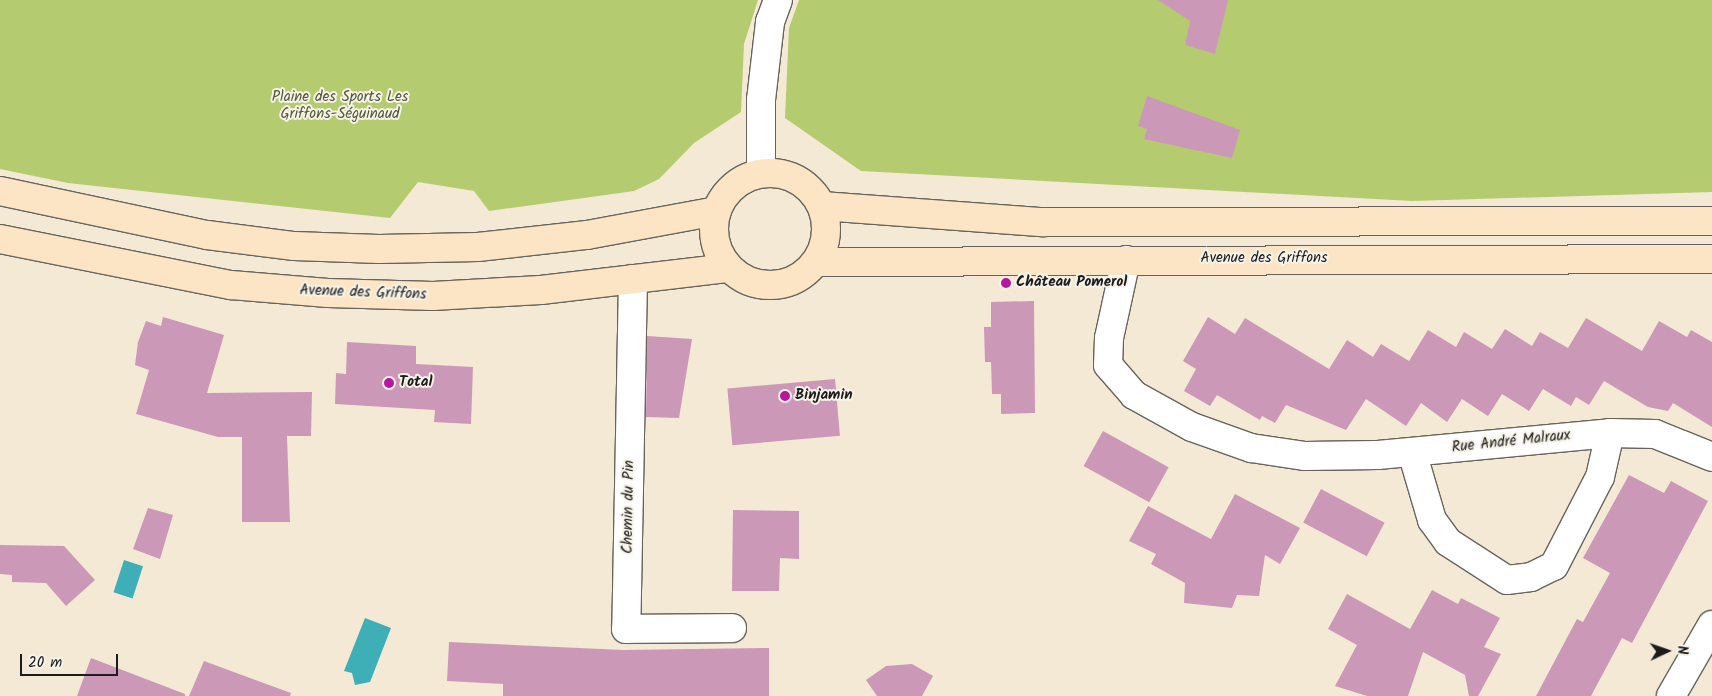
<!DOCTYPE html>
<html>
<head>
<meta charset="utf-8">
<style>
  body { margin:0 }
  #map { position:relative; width:1712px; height:696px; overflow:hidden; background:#f4e9d5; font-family:Kalam,sans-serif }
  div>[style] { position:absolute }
  .green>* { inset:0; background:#b4cb6f }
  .water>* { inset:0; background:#3eafb7; transform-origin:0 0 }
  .building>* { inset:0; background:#cc98b8; transform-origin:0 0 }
  .roads { filter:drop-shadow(1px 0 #68645d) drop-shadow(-1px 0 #68645d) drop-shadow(0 1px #68645d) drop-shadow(0 -1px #68645d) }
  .street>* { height:28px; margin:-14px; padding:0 14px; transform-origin:14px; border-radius:14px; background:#fff }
  .secondary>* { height:28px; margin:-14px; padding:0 14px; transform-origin:14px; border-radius:14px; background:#fce5c4 }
  .secondary>.ring { margin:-14px; padding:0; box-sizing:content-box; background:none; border:28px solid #fce5c4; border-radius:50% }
  .dots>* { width:14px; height:14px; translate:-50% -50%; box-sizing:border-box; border:2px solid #f7f3e8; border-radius:50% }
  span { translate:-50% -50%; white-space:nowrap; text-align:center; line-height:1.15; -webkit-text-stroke:4px #f7f3e8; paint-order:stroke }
  .park-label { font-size:15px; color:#515939 }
  .street-label { font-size:15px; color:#1c1c1c }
  .poi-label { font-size:15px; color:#1c1c1c; font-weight:700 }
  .left { translate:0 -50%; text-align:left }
  .north { position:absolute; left:1642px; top:626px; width:50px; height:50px; -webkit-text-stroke:4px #f7f3e8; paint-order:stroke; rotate:87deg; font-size:14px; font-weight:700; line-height:20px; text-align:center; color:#1c1c1c }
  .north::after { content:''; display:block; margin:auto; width:18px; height:22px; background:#1c1c1c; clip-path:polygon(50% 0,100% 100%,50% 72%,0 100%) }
  .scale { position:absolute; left:20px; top:654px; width:98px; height:22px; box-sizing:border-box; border:2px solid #1c1c1c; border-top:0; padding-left:6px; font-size:15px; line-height:18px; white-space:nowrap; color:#1c1c1c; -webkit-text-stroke:4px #f7f3e8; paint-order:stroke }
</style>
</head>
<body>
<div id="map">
  <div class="green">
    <i style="clip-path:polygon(0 0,758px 0,744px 44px,741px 112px,694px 143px,659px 179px,634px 191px,489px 211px,474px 191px,418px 182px,390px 218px,68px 183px,0 169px)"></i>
    <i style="clip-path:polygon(799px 0,1712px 0,1712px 192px,1412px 201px,861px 171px,785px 118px,789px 28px)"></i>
  </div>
  <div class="water">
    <i style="left:124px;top:560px;width:20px;height:34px;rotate:18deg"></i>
    <i style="clip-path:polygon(365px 618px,391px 628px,370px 682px,355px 685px,352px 673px,344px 671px)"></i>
  </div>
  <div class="building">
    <i style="clip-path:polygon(1158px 0,1228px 0,1215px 54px,1185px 45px,1190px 21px)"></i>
    <i style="clip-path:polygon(1147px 96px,1240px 130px,1232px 158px,1144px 139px,1147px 129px,1138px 126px)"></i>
    <i style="clip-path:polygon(1034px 301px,1035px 413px,1001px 414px,1001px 394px,992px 394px,991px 362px,985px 362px,984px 327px,991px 327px,991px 302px)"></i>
    <i style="clip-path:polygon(163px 317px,224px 335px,207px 393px,312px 392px,311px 436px,287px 436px,290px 522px,242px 522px,242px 437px,218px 437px,136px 414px,149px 370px,135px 365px,138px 342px,146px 321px,161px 326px)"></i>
    <i style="clip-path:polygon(1208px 317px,1235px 334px,1245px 318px,1329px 369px,1347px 340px,1373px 357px,1381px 344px,1409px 361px,1428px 330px,1456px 347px,1464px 332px,1492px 349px,1505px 329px,1532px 346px,1540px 332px,1568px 348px,1586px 318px,1642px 351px,1659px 321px,1687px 337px,1691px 330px,1712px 342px,1712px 427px,1673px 403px,1668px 411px,1648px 407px,1604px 381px,1589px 405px,1576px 397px,1571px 406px,1543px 389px,1529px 411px,1502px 394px,1488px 416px,1462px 399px,1447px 422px,1421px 403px,1406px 426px,1366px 399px,1346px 430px,1286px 405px,1275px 423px,1262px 416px,1260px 420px,1217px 395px,1210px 406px,1184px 391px,1196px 369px,1183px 361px)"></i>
    <i style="clip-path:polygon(647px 336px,692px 339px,679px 418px,646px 417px)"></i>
    <i style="clip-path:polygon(347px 342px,416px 346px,416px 364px,473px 367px,471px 424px,434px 422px,435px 410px,335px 404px,336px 373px,346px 374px)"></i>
    <i style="left:835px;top:379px;width:57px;height:108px;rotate:85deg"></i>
    <i style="left:1103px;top:431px;width:75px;height:40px;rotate:29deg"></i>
    <i style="clip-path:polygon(1629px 475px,1664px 493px,1671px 481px,1708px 501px,1632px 643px,1622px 638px,1591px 696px,1536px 696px,1577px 619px,1583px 622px,1610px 573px,1583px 558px)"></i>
    <i style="left:1321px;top:489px;width:72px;height:38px;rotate:28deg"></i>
    <i style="clip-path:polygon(1235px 494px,1300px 528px,1280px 564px,1265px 555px,1259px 596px,1237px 595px,1232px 608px,1184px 603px,1185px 583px,1151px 564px,1156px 554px,1129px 541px,1148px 506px,1211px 539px)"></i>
    <i style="clip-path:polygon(148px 508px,173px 515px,160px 559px,133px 549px)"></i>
    <i style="clip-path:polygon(733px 510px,799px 511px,799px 559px,780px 558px,779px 591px,732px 591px)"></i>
    <i style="clip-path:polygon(0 545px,64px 546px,95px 580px,66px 606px,46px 583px,12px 582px,12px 575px,0 574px)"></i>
    <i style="clip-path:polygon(1432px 590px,1458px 604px,1461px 598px,1500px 618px,1484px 647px,1501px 654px,1478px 696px,1469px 696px,1465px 675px,1423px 652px,1408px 696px,1367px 696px,1335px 686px,1357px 645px,1328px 629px,1347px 594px,1410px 629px)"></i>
    <i style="clip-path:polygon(449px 642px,623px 650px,769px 648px,769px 696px,503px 696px,503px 684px,447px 681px)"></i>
    <i style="clip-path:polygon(91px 658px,185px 694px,185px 696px,77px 696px)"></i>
    <i style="clip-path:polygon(204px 661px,291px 693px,290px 696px,189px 696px)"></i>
    <i style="clip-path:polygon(912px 664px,933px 676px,922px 696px,877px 696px,866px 680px,886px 666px)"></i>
  </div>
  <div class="roads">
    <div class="street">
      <i style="left:761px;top:173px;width:73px;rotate:-90deg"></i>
      <i style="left:761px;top:100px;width:79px;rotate:-83.4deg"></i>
      <i style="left:770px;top:22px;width:23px;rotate:-70deg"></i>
      <i style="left:1126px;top:260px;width:80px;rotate:102.3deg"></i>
      <i style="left:1109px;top:338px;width:27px;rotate:92deg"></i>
      <i style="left:1108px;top:365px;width:40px;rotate:49deg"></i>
      <i style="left:1134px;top:395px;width:66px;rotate:28.9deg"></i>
      <i style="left:1192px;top:427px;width:63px;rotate:19.6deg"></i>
      <i style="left:1251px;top:448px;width:55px;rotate:8.4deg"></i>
      <i style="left:1305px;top:456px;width:73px;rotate:-0.8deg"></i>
      <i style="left:1378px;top:455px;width:233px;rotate:-5.4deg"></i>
      <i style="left:1610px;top:433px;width:45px;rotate:1.3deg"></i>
      <i style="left:1655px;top:434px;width:61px;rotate:22deg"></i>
      <i style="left:633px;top:279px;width:350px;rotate:91.1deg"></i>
      <i style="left:626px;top:629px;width:106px;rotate:-0.5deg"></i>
      <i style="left:1412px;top:452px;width:71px;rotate:73.6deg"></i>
      <i style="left:1432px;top:520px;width:27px;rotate:54deg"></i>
      <i style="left:1448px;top:542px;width:70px;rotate:32.8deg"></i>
      <i style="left:1507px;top:580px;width:24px;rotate:-7deg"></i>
      <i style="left:1531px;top:577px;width:25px;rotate:-26deg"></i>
      <i style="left:1554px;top:566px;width:100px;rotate:-62.7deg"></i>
      <i style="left:1600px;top:477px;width:45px;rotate:-77.2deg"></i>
      <i style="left:1671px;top:696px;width:82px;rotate:-60deg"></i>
    </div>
    <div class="secondary">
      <i class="ring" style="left:714px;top:173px;width:84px;height:84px"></i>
      <i style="left:0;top:191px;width:212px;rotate:12deg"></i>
      <i style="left:207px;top:235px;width:88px;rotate:7.2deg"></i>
      <i style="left:294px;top:246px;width:85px;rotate:2deg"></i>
      <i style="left:379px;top:249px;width:99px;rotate:-1.2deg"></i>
      <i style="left:478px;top:247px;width:110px;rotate:-6.3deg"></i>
      <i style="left:587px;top:235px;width:132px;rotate:-10.5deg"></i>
      <i style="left:822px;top:206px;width:221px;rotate:4.2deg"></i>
      <i style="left:1042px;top:222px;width:670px;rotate:-0.09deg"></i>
      <i style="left:0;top:239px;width:236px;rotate:11.3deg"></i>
      <i style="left:231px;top:285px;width:97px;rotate:4.7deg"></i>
      <i style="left:328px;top:293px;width:105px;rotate:1.6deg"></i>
      <i style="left:433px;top:296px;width:108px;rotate:-3.2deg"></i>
      <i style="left:541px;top:290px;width:189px;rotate:-6.7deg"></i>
      <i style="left:816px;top:262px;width:896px;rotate:-0.19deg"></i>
    </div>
  </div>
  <div class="dots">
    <i style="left:1006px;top:283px;background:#b5179e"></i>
    <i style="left:389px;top:383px;background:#b5179e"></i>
    <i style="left:785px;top:396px;background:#b5179e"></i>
  </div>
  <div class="park-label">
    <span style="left:340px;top:106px">Plaine des Sports Les<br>Griffons-Séguinaud</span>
  </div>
  <div class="street-label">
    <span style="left:1264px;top:259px">Avenue des Griffons</span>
    <span style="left:363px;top:293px;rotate:2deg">Avenue des Griffons</span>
    <span style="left:1511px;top:442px;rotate:-6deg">Rue André Malraux</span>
    <span style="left:629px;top:507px;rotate:-89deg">Chemin du Pin</span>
  </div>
  <div class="poi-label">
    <span class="left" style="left:1016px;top:283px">Château Pomerol</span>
    <span class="left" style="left:399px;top:383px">Total</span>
    <span class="left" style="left:795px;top:396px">Binjamin</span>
  </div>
  <div class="north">N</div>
  <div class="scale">20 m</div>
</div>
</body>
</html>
